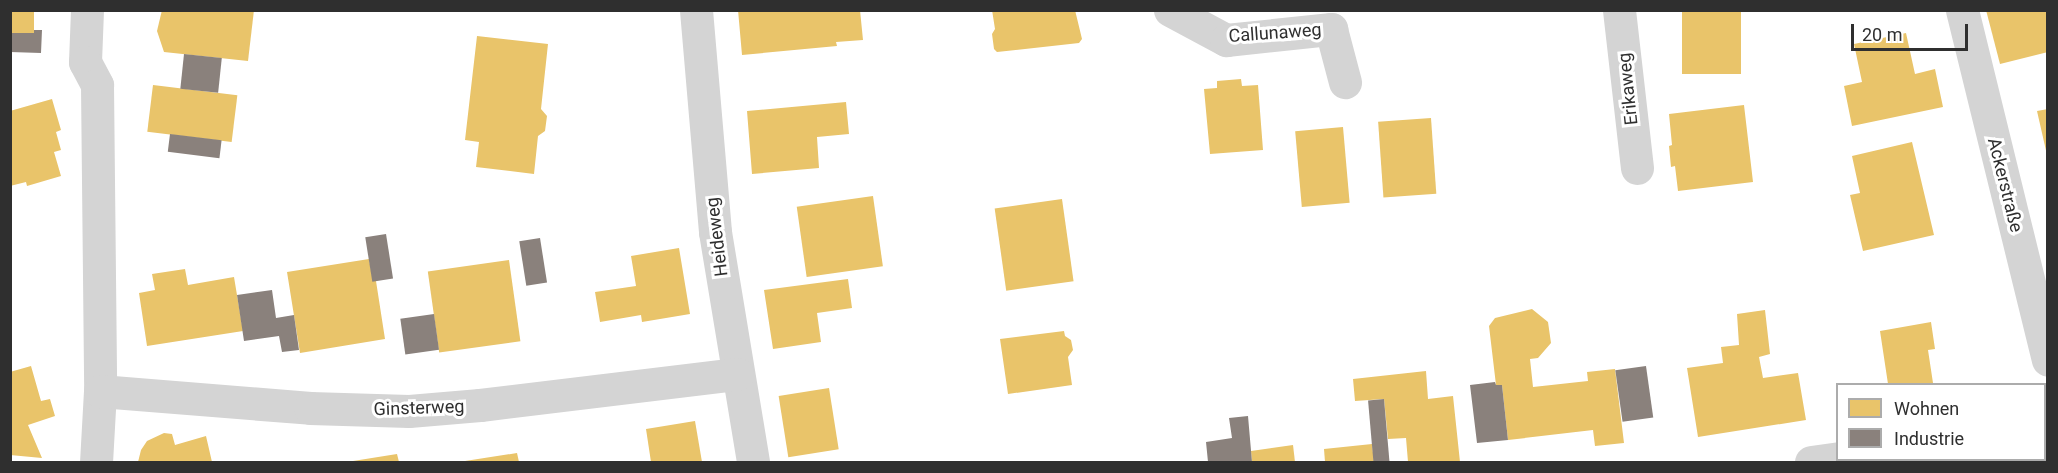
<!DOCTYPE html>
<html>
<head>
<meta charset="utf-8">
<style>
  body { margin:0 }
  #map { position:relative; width:2058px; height:473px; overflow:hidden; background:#fff; font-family:Roboto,sans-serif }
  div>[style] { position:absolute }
  .green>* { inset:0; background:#f2f5ec }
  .homes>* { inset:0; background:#e9c46a; transform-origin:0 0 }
  .industry>* { inset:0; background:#8a817c; transform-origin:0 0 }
  .minor>* { height:33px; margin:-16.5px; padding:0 16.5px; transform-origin:16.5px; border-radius:16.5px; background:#d4d4d4 }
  span { translate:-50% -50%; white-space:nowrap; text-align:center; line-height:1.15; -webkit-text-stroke:6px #fff; paint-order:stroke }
  .street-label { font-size:18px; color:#2f2f2f }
  .frame { position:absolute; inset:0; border:12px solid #2f2f2f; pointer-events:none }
  .legend { position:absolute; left:1836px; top:383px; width:210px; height:78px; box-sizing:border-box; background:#fff; border:2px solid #acacac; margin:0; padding:8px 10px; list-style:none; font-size:18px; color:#2f2f2f }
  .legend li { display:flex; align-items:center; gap:12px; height:30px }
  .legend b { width:30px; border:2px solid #acacac }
  .scale { position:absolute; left:1851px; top:24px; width:117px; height:27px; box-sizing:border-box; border:3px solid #2f2f2f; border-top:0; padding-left:8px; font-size:18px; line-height:21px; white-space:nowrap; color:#2f2f2f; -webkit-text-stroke:4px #fff; paint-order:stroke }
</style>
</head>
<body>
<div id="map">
  <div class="green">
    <i style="clip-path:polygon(1974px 460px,2025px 460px,2030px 462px,1954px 462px)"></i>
  </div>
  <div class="homes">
    <i style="left:10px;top:10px;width:24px;height:23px"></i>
    <i style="clip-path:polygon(162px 10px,254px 10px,248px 61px,164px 52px,157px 31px)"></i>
    <i style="clip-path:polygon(738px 10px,860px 10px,863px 40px,836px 42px,837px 46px,742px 55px)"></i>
    <i style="clip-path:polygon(992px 10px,1075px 10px,1082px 39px,1079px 43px,997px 52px,994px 49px,992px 34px,995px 29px)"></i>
    <i style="left:1682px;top:10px;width:59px;height:64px"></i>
    <i style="clip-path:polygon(1986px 10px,2048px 10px,2048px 52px,2000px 64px)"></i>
    <i style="clip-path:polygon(1906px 33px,1915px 74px,1935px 69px,1943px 107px,1852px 126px,1844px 86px,1862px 82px,1854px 44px)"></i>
    <i style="clip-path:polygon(477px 36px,548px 44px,541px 109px,547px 116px,545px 131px,538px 136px,534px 174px,476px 167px,479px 142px,465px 140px)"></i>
    <i style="clip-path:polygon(1241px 79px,1242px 86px,1258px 85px,1263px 150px,1210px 154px,1204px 89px,1217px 88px,1217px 81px)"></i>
    <i style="left:153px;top:85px;width:85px;height:47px;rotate:7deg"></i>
    <i style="clip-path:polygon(52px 99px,61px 130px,56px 132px,61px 150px,54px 152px,61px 176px,27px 186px,26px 182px,10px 186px,10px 111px)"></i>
    <i style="clip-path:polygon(846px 102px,849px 134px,817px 137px,819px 168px,752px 174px,747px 111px)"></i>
    <i style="clip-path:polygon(1744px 105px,1753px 182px,1678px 191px,1675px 166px,1671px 167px,1669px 146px,1672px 145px,1669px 114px)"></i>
    <i style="clip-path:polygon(2048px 109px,2048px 154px,2047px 155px,2037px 111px)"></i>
    <i style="left:1431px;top:118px;width:76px;height:53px;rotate:86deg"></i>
    <i style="left:1343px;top:127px;width:76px;height:48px;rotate:85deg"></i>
    <i style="clip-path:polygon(1912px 142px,1934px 235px,1863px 251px,1850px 195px,1860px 193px,1852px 156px)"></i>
    <i style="left:873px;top:196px;width:71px;height:77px;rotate:82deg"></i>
    <i style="left:1062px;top:199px;width:83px;height:68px;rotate:82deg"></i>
    <i style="clip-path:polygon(679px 248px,690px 314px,642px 322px,641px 315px,600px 322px,595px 292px,636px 286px,631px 256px)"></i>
    <i style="clip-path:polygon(369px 259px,373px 281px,376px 281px,385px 339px,300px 353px,287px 272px)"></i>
    <i style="left:509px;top:260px;width:82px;height:82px;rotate:82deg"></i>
    <i style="clip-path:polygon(185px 269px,188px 285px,234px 277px,243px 331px,147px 346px,139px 293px,155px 290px,152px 274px)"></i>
    <i style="clip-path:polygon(848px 279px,852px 308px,817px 313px,821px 342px,773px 349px,764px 290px)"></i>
    <i style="clip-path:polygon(1532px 309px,1548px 322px,1551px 343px,1538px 358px,1530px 359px,1533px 387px,1588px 381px,1587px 372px,1615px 369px,1624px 443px,1595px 446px,1593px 430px,1508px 440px,1502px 385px,1496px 385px,1489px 326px,1495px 318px)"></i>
    <i style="clip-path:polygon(1765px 310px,1770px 354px,1759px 357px,1763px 378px,1798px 373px,1806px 420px,1698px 437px,1687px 368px,1723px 363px,1721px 347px,1739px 345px,1737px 314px)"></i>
    <i style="clip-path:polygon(1931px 322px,1935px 349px,1928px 350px,1933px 383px,1888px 384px,1880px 331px)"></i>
    <i style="clip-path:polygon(1064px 331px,1065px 336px,1071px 340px,1073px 350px,1068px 357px,1072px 385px,1008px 394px,1000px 339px)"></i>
    <i style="clip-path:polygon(31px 366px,41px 401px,50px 399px,55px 416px,28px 425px,42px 458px,10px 455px,10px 372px)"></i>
    <i style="clip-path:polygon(1426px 371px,1428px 399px,1453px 396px,1460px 462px,1408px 462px,1406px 438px,1388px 439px,1384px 399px,1355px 401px,1353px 379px)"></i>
    <i style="left:829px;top:388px;width:62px;height:51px;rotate:81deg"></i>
    <i style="clip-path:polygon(695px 421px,702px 462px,651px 462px,646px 429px)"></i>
    <i style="clip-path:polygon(164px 433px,172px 434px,175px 445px,206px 436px,212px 462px,138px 462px,141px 450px,147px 441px)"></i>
    <i style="clip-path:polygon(1372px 444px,1374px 462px,1325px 462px,1324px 449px)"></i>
    <i style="clip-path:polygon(1293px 445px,1295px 462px,1252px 462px,1251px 451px)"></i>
    <i style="clip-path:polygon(517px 453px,519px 462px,465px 462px,465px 461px)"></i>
    <i style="clip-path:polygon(397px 454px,399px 462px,353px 462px,353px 461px)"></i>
  </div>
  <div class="industry">
    <i style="clip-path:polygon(34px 30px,42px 30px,41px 53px,10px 52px,10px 33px,34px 33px)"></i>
    <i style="left:184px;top:54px;width:38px;height:35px;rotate:6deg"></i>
    <i style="left:170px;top:134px;width:52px;height:18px;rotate:7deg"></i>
    <i style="left:386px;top:234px;width:45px;height:21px;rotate:81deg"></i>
    <i style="left:540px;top:238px;width:45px;height:21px;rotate:81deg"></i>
    <i style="clip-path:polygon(272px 290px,276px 318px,294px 315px,299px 350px,282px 352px,279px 336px,244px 341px,237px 295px)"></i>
    <i style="left:434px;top:314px;width:36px;height:34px;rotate:82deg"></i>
    <i style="left:1646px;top:366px;width:52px;height:31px;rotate:82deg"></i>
    <i style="clip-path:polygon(1495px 382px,1496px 385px,1502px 385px,1508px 440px,1477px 443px,1470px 385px)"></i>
    <i style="left:1384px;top:399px;width:63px;height:16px;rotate:85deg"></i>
    <i style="clip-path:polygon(1248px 416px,1252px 462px,1208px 462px,1206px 442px,1232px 438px,1229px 418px)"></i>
  </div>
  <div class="minor">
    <i style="left:87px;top:10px;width:52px;rotate:92.2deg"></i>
    <i style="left:85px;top:62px;width:26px;rotate:62deg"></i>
    <i style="left:97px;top:85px;width:306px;rotate:89.4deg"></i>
    <i style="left:100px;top:391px;width:71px;rotate:93.2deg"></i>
    <i style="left:696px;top:10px;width:223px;rotate:85.1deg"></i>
    <i style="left:715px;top:232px;width:233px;rotate:80.6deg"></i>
    <i style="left:1170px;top:10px;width:64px;rotate:28.2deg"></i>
    <i style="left:1226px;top:40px;width:106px;rotate:-6deg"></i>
    <i style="left:1331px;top:29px;width:55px;rotate:75.2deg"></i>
    <i style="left:1619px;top:10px;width:159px;rotate:83.5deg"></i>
    <i style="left:1962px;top:10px;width:360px;rotate:76.2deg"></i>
    <i style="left:100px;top:391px;width:211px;rotate:4.6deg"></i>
    <i style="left:310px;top:408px;width:99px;rotate:1.7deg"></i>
    <i style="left:409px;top:411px;width:71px;rotate:-4.8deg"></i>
    <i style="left:480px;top:405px;width:259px;rotate:-6.9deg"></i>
    <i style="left:2044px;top:434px;width:4px;rotate:27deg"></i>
    <i style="left:1811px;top:462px;width:27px;rotate:-8deg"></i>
  </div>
  <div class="street-label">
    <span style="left:1275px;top:33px;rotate:-4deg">Callunaweg</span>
    <span style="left:1628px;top:89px;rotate:-96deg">Erikaweg</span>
    <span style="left:2005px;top:185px;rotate:76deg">Ackerstraße</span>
    <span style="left:717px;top:237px;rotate:-97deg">Heideweg</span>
    <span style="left:419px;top:408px;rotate:-2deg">Ginsterweg</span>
  </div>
  <div class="frame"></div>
  <ul class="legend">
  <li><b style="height:16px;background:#e9c46a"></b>Wohnen</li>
  <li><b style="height:16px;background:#8a817c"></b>Industrie</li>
  </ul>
  <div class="scale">20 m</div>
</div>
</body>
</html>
